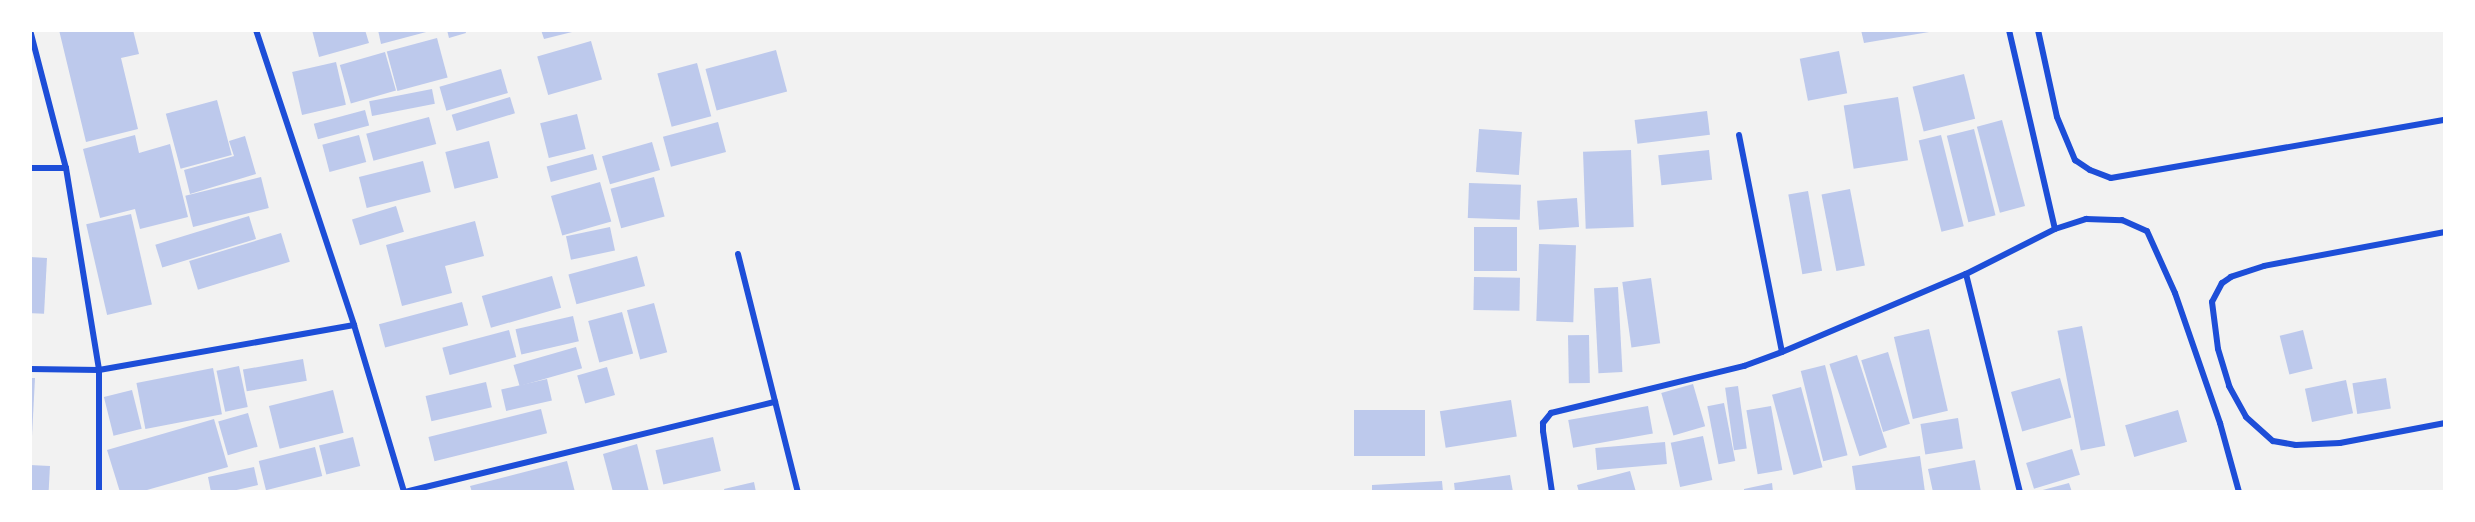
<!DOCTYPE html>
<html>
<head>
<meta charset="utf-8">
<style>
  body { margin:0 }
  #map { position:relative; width:2475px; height:522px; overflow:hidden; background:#f2f2f2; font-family:"Playfair Display",serif }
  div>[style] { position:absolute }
  .building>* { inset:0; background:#bdc9ec; transform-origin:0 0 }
  .minor>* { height:6px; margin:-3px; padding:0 3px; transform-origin:3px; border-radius:3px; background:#1d4ed8 }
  span { translate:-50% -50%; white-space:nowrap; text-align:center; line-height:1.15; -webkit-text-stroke:6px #fff; paint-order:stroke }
  .frame { position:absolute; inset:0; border:32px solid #fff; pointer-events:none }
</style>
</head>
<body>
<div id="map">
  <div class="building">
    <i style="clip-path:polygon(59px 30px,133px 30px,139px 54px,121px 58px,138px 129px,86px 142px)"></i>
    <i style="clip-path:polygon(312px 30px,365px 30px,369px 43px,319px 57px)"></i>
    <i style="clip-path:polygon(378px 30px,430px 30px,430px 31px,381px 44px)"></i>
    <i style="clip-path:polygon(447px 30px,465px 30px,466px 33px,449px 38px)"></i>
    <i style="clip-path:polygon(541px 30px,576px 30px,576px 31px,544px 39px)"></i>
    <i style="clip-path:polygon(1861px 30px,1935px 30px,1935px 31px,1864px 43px)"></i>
    <i style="left:437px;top:38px;width:41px;height:52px;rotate:75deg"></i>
    <i style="left:591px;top:41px;width:40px;height:56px;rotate:74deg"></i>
    <i style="left:776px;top:50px;width:43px;height:73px;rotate:75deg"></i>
    <i style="left:1839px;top:51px;width:43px;height:40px;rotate:79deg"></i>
    <i style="left:385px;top:52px;width:40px;height:47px;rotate:74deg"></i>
    <i style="left:336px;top:62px;width:44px;height:45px;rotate:77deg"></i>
    <i style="left:697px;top:63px;width:55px;height:41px;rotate:75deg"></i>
    <i style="left:501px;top:69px;width:25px;height:64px;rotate:74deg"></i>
    <i style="left:1964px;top:74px;width:46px;height:53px;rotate:76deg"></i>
    <i style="left:432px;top:89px;width:15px;height:64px;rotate:79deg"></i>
    <i style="left:510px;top:97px;width:17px;height:61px;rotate:73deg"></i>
    <i style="left:1898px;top:97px;width:64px;height:55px;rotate:81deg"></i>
    <i style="left:217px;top:100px;width:57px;height:53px;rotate:75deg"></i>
    <i style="left:365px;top:110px;width:16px;height:53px;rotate:75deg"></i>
    <i style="left:1707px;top:111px;width:24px;height:73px;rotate:83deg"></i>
    <i style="left:577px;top:114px;width:36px;height:38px;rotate:76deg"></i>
    <i style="left:429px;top:117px;width:28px;height:65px;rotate:75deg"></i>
    <i style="left:2002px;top:120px;width:89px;height:26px;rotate:75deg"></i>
    <i style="left:718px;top:122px;width:31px;height:57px;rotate:75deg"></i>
    <i style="left:1479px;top:129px;width:43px;height:43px;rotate:4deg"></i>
    <i style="left:1974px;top:129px;width:89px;height:28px;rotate:76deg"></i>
    <i style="clip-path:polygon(135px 135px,139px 153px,170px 144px,188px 217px,140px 229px,135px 209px,100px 218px,83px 149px)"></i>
    <i style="left:359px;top:135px;width:28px;height:38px;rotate:75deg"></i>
    <i style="left:1941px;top:135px;width:94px;height:23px;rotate:76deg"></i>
    <i style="clip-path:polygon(245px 136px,256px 174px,190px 194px,184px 170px,234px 156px,229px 141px)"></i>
    <i style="left:489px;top:141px;width:38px;height:45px;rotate:76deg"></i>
    <i style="left:652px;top:142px;width:29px;height:52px;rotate:74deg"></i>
    <i style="left:1631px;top:150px;width:77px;height:48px;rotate:88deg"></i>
    <i style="left:1709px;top:150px;width:30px;height:51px;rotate:84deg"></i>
    <i style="left:593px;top:154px;width:16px;height:48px;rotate:75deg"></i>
    <i style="left:423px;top:161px;width:32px;height:66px;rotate:76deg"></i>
    <i style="left:261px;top:177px;width:32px;height:78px;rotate:76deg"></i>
    <i style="left:654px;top:177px;width:41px;height:45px;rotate:75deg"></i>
    <i style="left:600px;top:182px;width:41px;height:51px;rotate:74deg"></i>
    <i style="left:1469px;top:183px;width:52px;height:35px;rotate:2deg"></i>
    <i style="left:1850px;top:189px;width:78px;height:29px;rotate:79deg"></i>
    <i style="left:1808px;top:191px;width:81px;height:20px;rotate:80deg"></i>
    <i style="left:1577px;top:198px;width:29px;height:40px;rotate:86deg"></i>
    <i style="left:396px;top:206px;width:27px;height:46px;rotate:73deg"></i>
    <i style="left:131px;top:214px;width:93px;height:46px;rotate:77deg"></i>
    <i style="left:249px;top:216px;width:24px;height:98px;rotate:73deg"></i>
    <i style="clip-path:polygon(475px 221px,484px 256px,445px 266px,452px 293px,402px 306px,386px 245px)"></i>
    <i style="left:610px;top:227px;width:24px;height:45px;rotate:78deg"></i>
    <i style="left:1474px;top:227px;width:43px;height:44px"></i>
    <i style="left:281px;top:233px;width:30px;height:96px;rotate:73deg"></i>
    <i style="left:1539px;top:244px;width:37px;height:77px;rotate:2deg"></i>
    <i style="left:637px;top:256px;width:31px;height:71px;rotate:75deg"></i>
    <i style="left:30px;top:257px;width:17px;height:56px;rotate:3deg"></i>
    <i style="left:552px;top:276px;width:33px;height:73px;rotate:74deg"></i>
    <i style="left:1474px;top:277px;width:46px;height:33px;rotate:1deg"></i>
    <i style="left:1651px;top:278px;width:66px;height:29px;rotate:82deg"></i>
    <i style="left:1618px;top:287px;width:85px;height:24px;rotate:87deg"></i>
    <i style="left:462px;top:302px;width:24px;height:86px;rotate:75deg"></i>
    <i style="left:654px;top:303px;width:51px;height:28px;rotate:75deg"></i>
    <i style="left:622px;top:312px;width:43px;height:35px;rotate:75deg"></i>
    <i style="left:573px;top:316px;width:26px;height:59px;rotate:77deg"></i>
    <i style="left:2082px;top:326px;width:122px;height:25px;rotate:79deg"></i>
    <i style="left:1929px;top:329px;width:84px;height:36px;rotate:77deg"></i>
    <i style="left:509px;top:330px;width:28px;height:69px;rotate:75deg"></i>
    <i style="left:2303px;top:330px;width:40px;height:24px;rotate:76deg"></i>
    <i style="left:1589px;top:335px;width:48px;height:21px;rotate:89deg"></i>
    <i style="left:576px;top:347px;width:22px;height:65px;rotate:74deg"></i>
    <i style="left:1888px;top:352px;width:75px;height:28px;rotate:73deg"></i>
    <i style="left:1857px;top:355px;width:97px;height:29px;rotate:72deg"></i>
    <i style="left:303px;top:359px;width:22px;height:61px;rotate:80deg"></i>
    <i style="left:1825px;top:365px;width:93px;height:25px;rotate:76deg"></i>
    <i style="left:239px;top:366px;width:42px;height:23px;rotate:78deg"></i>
    <i style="left:607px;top:367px;width:29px;height:31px;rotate:74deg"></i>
    <i style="left:213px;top:368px;width:47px;height:78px;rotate:79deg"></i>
    <i style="clip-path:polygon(30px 378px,35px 378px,32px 436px,30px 436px)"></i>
    <i style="left:2060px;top:378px;width:41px;height:51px;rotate:74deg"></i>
    <i style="left:2386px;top:378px;width:31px;height:34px;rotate:81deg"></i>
    <i style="left:547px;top:379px;width:22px;height:47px;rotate:77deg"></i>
    <i style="left:2346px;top:380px;width:34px;height:42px;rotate:78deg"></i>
    <i style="left:486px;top:382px;width:26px;height:62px;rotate:77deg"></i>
    <i style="left:1693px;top:384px;width:44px;height:33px;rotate:74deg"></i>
    <i style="left:1738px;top:386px;width:63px;height:13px;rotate:82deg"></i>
    <i style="left:1801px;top:387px;width:83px;height:30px;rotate:75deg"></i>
    <i style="left:132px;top:390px;width:40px;height:29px;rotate:76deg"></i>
    <i style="left:333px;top:390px;width:44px;height:66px;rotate:76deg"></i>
    <i style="left:1511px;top:400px;width:37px;height:72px;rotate:81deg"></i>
    <i style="left:1724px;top:403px;width:59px;height:17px;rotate:79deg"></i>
    <i style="left:1648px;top:406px;width:28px;height:81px;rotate:80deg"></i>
    <i style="left:1771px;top:406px;width:65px;height:25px;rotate:80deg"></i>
    <i style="left:541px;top:409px;width:25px;height:116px;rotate:76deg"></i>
    <i style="left:1425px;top:410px;width:46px;height:71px;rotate:90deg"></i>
    <i style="left:2178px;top:410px;width:33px;height:55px;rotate:74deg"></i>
    <i style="left:248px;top:413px;width:35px;height:31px;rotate:74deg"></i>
    <i style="left:1958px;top:418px;width:31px;height:38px;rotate:81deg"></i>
    <i style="clip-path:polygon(214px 419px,228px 467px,140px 492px,120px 492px,107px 450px)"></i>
    <i style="left:1703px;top:436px;width:45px;height:33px;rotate:78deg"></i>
    <i style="left:353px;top:437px;width:30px;height:35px;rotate:76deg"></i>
    <i style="left:713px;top:437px;width:35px;height:59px;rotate:77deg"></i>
    <i style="left:1665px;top:442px;width:22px;height:70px;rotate:85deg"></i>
    <i style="clip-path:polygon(637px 444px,649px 492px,613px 492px,603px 454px)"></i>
    <i style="left:315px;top:447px;width:30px;height:58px;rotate:76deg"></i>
    <i style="left:2072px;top:449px;width:27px;height:48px;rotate:73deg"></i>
    <i style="clip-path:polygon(1920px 456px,1925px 492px,1856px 492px,1852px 466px)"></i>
    <i style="clip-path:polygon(1975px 460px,1981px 492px,1933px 492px,1928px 469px)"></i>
    <i style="clip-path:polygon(567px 461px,575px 492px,472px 492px,470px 486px)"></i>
    <i style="left:30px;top:465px;width:20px;height:27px;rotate:3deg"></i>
    <i style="clip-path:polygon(254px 467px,258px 485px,228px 492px,211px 492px,208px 477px)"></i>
    <i style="clip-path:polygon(1630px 471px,1636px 492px,1579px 492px,1577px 485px)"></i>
    <i style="clip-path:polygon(1510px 475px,1513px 492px,1455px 492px,1454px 483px)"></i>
    <i style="clip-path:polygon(1442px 481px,1443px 492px,1372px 492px,1372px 485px)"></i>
    <i style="clip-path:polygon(754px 482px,756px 492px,725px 492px,724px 489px)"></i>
    <i style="clip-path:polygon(1772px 483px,1773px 492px,1744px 492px,1744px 489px)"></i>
    <i style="clip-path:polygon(2069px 483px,2072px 492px,2039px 492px,2039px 491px)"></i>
  </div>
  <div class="minor">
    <i style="left:30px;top:30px;width:143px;rotate:75.4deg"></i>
    <i style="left:66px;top:168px;width:205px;rotate:80.7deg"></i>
    <i style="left:99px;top:370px;width:122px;rotate:90deg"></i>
    <i style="left:256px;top:30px;width:311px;rotate:71.6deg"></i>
    <i style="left:354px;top:325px;width:174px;rotate:73.3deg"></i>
    <i style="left:2009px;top:30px;width:204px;rotate:77deg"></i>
    <i style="left:2038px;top:30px;width:89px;rotate:77.7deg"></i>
    <i style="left:2057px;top:117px;width:47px;rotate:67.3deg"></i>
    <i style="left:2075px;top:160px;width:18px;rotate:34deg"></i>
    <i style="left:2090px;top:170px;width:22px;rotate:21deg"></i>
    <i style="left:2111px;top:178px;width:339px;rotate:-9.9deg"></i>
    <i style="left:1739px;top:135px;width:221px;rotate:78.8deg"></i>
    <i style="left:30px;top:168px;width:36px"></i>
    <i style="left:2445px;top:232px;width:184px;rotate:169.4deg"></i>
    <i style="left:2264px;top:266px;width:35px;rotate:162deg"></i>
    <i style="left:2231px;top:277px;width:11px;rotate:146deg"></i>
    <i style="left:2222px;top:283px;width:21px;rotate:118deg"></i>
    <i style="left:2212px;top:302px;width:47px;rotate:82.7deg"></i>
    <i style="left:2218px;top:349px;width:39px;rotate:73deg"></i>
    <i style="left:2229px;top:386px;width:35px;rotate:61deg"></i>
    <i style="left:2246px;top:417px;width:36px;rotate:42deg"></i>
    <i style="left:2273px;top:441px;width:23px;rotate:10deg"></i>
    <i style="left:2296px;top:445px;width:44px;rotate:-2.6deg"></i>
    <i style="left:2340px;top:443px;width:107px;rotate:-10.8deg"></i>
    <i style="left:738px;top:254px;width:245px;rotate:75.9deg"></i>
    <i style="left:1966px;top:274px;width:225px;rotate:76.1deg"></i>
    <i style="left:30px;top:369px;width:69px;rotate:0.8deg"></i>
    <i style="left:99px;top:370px;width:259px;rotate:-10deg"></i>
    <i style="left:405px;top:492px;width:381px;rotate:-13.7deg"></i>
    <i style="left:1552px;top:492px;width:62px;rotate:-98.4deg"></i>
    <i style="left:1543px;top:431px;width:8px;rotate:-90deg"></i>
    <i style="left:1543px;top:423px;width:13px;rotate:-51deg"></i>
    <i style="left:1551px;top:413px;width:199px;rotate:-13.7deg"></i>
    <i style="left:1744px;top:366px;width:40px;rotate:-20.2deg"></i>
    <i style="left:1782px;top:352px;width:200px;rotate:-23deg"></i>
    <i style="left:1966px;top:274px;width:100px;rotate:-26.8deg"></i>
    <i style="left:2055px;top:229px;width:33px;rotate:-18deg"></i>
    <i style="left:2086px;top:219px;width:36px;rotate:2deg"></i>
    <i style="left:2122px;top:220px;width:27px;rotate:24deg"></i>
    <i style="left:2147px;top:231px;width:68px;rotate:65.7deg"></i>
    <i style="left:2175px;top:293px;width:138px;rotate:70.9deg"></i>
    <i style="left:2220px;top:423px;width:72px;rotate:74.6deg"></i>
  </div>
  <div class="frame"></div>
</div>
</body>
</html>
